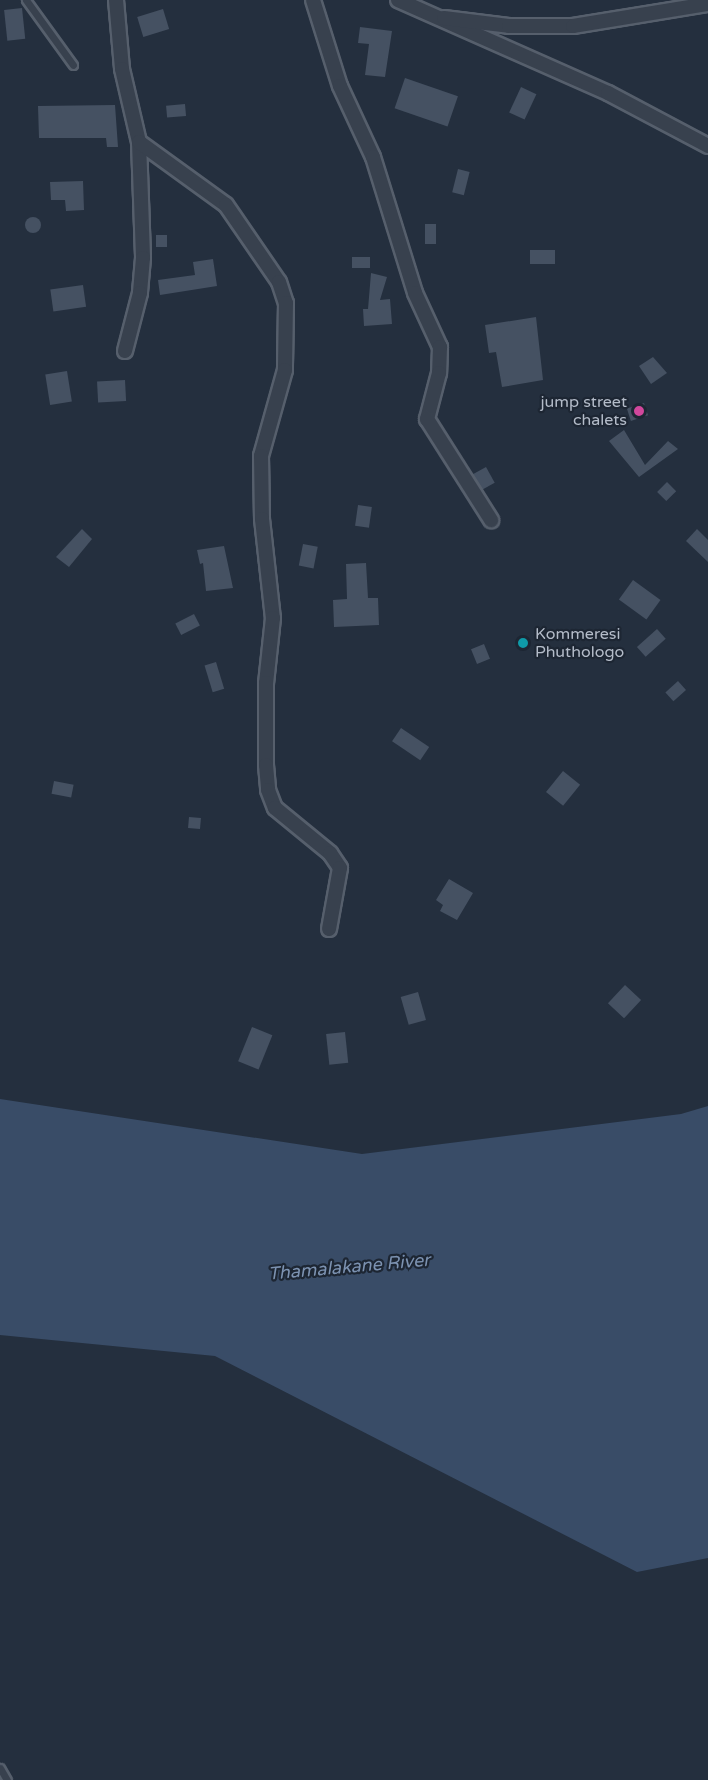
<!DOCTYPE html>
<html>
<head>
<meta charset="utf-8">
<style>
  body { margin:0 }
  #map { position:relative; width:708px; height:1780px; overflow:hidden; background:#242f3e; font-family:"Varela Round",sans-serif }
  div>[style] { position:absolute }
  .water>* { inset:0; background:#394c67 }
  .building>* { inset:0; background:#455162; transform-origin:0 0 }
  .round { border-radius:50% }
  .roads { filter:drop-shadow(2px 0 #565f6c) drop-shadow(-2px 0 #565f6c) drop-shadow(0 2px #565f6c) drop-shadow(0 -2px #565f6c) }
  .service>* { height:7px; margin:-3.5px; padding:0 3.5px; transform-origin:3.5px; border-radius:3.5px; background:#38414e }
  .minor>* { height:14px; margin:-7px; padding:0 7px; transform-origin:7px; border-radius:7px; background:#38414e }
  .dots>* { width:16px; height:16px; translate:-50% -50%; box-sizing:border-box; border:3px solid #1d2633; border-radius:50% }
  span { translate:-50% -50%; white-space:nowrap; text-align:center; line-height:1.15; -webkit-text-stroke:4.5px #1d2633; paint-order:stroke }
  .poi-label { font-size:16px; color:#b4bcc9 }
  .right { translate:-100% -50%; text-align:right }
  .left { translate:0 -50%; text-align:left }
  .water-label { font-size:18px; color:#7c92b1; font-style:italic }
</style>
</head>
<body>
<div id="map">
  <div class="water">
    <i style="clip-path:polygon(0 1099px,362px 1154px,681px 1114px,708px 1106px,708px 1558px,637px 1572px,215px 1356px,0 1335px)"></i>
  </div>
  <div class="building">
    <i style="left:22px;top:8px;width:31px;height:18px;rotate:84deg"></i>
    <i style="left:163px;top:9px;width:21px;height:27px;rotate:73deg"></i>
    <i style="clip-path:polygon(360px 27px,392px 31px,385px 77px,365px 75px,369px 44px,358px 43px)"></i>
    <i style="left:405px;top:78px;width:56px;height:32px;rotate:19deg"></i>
    <i style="left:521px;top:87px;width:17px;height:28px;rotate:25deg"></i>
    <i style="left:185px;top:104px;width:12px;height:19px;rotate:85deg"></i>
    <i style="clip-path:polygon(115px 105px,118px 147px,107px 147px,106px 138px,39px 138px,38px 106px)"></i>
    <i style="left:458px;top:169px;width:12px;height:24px;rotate:14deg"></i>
    <i style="clip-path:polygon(83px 181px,84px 210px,66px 211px,65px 200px,51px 200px,50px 182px)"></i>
    <i class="round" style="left:25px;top:217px;width:16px;height:16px"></i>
    <i style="left:425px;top:224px;width:11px;height:20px"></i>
    <i style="left:156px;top:235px;width:11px;height:12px"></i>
    <i style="left:555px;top:250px;width:14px;height:25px;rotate:90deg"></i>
    <i style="left:352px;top:257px;width:18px;height:11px"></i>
    <i style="clip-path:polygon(213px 259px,217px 286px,160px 295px,158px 280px,195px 275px,193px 262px)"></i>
    <i style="clip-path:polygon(371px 273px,387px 277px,380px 300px,390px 299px,392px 324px,364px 326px,363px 309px,368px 309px)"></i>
    <i style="left:83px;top:285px;width:22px;height:33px;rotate:82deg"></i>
    <i style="clip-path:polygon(536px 317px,543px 380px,502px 387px,496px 352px,489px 353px,485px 325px)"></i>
    <i style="clip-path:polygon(653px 357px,667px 373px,651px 384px,639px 366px)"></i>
    <i style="left:67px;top:371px;width:31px;height:22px;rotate:81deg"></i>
    <i style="left:125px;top:380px;width:21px;height:28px;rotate:87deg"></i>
    <i style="left:644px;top:403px;width:13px;height:18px;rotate:72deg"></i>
    <i style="clip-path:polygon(624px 430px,645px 465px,668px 441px,678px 449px,639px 477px,609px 441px)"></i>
    <i style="left:486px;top:467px;width:18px;height:15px;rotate:61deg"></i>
    <i style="left:667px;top:482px;width:13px;height:14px;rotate:45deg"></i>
    <i style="left:358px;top:505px;width:14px;height:21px;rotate:8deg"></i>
    <i style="clip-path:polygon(82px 529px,92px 539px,69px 567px,56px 557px)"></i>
    <i style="clip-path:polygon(697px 529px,708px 540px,708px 562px,686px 541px)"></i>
    <i style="left:303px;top:544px;width:15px;height:22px;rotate:11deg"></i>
    <i style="clip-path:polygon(224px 546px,233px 588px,206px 591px,203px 563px,200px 564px,197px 550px)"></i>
    <i style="clip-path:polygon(366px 563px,368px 598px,378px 598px,379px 625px,334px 627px,333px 600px,347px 599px,346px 564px)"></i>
    <i style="left:633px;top:580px;width:34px;height:24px;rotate:36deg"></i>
    <i style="left:194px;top:614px;width:13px;height:21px;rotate:63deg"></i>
    <i style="left:657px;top:629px;width:13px;height:27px;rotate:48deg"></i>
    <i style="left:484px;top:644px;width:16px;height:14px;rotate:68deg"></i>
    <i style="left:216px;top:662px;width:28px;height:12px;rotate:73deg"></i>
    <i style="left:678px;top:681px;width:12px;height:17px;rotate:48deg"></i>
    <i style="left:401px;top:728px;width:34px;height:16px;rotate:34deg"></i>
    <i style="left:563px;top:771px;width:22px;height:27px;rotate:39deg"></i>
    <i style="left:54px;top:781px;width:20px;height:13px;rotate:11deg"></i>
    <i style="left:189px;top:817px;width:12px;height:11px;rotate:5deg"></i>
    <i style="clip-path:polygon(449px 879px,473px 893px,457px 920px,440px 911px,443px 905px,436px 900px)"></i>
    <i style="left:625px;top:985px;width:22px;height:25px;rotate:43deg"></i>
    <i style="left:418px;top:992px;width:29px;height:18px;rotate:74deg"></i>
    <i style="left:252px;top:1027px;width:22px;height:37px;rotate:22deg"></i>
    <i style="left:345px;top:1032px;width:31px;height:19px;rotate:84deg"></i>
  </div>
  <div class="roads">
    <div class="service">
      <i style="left:26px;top:0;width:80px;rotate:54.1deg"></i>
      <i style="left:0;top:1768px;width:14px;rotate:60deg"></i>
    </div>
    <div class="minor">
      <i style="left:116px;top:0;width:69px;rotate:85deg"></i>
      <i style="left:122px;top:69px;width:75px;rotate:76.9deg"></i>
      <i style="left:139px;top:142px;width:116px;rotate:88deg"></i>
      <i style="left:143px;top:258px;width:35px;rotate:95deg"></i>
      <i style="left:140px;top:293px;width:60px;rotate:104.5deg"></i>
      <i style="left:313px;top:0;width:90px;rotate:72.6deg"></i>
      <i style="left:340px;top:86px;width:78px;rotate:65.1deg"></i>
      <i style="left:373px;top:157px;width:142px;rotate:72.8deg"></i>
      <i style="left:415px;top:293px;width:60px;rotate:65.2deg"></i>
      <i style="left:440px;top:347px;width:26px;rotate:92deg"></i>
      <i style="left:439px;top:373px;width:48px;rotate:104.6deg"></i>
      <i style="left:427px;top:419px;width:120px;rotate:57.6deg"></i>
      <i style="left:398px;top:0;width:230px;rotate:23.9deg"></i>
      <i style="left:608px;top:93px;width:113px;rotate:27.9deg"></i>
      <i style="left:444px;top:18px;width:65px;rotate:7deg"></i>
      <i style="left:509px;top:26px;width:64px"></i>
      <i style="left:573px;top:26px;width:137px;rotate:-9.3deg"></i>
      <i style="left:139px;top:142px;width:107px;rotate:35.9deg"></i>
      <i style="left:226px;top:205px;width:93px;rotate:55.5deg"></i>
      <i style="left:279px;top:282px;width:22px;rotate:72deg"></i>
      <i style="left:286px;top:303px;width:67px;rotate:90.9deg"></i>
      <i style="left:285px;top:370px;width:89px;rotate:105.6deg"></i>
      <i style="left:261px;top:456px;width:63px;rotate:89.1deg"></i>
      <i style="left:262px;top:519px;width:100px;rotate:83.7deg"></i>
      <i style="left:273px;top:618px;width:65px;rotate:96.1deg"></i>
      <i style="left:266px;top:683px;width:82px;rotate:90deg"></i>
      <i style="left:266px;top:765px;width:25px;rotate:85deg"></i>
      <i style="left:268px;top:790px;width:19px;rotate:69deg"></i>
      <i style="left:275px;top:808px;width:71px;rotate:39.3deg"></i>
      <i style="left:330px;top:853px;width:18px;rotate:56deg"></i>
      <i style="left:340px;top:868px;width:62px;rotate:100.2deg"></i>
    </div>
  </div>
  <div class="dots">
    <i style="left:639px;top:411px;background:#d1479c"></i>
    <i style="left:523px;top:643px;background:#0f9aa8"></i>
  </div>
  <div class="poi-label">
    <span class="right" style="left:627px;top:411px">jump street<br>chalets</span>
    <span class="left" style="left:535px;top:643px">Kommeresi<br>Phuthologo</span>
  </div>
  <div class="water-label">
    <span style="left:349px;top:1267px;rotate:-5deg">Thamalakane River</span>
  </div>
</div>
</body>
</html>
